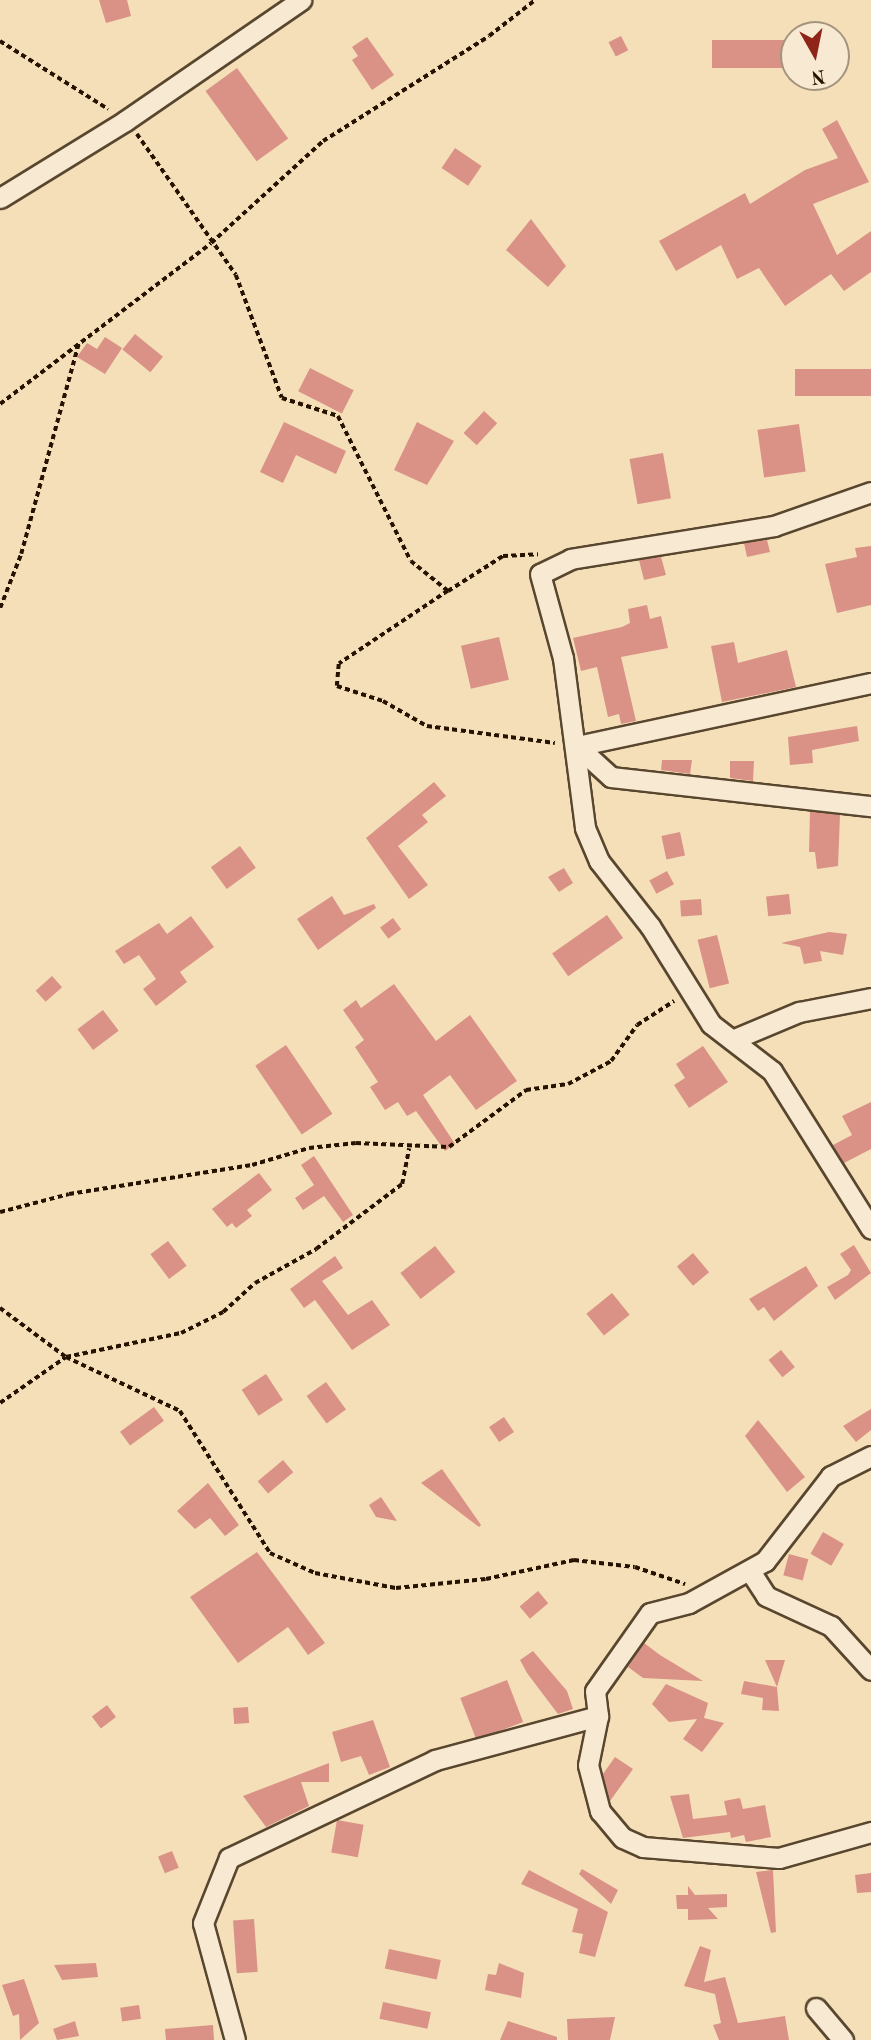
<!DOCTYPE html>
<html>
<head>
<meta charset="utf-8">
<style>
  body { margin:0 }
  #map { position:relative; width:871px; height:2040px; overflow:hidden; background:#f4dfb9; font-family:"Old Standard TT",serif }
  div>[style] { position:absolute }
  .building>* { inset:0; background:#da9286; transform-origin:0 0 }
  .path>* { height:3.5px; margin-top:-1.75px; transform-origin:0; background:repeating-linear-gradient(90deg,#251300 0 5px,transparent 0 8.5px) }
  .roads { filter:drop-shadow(2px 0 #59462e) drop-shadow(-2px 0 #59462e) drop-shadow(0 2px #59462e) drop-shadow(0 -2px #59462e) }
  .minor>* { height:19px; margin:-9.5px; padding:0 9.5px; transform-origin:9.5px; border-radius:9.5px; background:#f8ead2 }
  span { translate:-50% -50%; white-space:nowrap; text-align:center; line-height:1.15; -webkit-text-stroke:6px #f8ead2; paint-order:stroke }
  .north { position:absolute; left:780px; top:21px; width:70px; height:70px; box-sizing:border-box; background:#f8ead2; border:2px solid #a4947e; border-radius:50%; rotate:171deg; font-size:19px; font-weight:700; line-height:28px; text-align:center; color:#251300 }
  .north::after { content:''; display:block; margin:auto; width:24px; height:32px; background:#8f2418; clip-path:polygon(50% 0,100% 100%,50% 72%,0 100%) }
</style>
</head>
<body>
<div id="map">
  <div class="building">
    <i style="clip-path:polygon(99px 0,127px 0,131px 16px,106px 23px)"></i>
    <i style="left:621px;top:36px;width:16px;height:14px;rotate:63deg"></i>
    <i style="clip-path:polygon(367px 37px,394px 75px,372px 90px,352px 60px,358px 56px,352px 47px)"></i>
    <i style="left:794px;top:40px;width:28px;height:82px;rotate:90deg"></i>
    <i style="left:237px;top:68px;width:87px;height:39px;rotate:54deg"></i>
    <i style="clip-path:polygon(837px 120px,869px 182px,813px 204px,837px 255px,871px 231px,871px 272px,844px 291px,831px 274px,785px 306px,759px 268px,737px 279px,721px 245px,676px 271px,659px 241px,745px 193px,750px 204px,805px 170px,838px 158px,822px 129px)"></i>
    <i style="left:455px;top:148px;width:32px;height:24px;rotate:34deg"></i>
    <i style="clip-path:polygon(531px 219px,566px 266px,548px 287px,506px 250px)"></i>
    <i style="left:135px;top:334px;width:36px;height:20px;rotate:39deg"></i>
    <i style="clip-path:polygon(105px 337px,122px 348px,105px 374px,77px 357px,87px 343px,97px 349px)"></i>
    <i style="left:310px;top:368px;width:49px;height:26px;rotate:27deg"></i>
    <i style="left:871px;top:369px;width:27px;height:76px;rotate:90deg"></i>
    <i style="left:484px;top:411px;width:18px;height:30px;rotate:43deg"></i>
    <i style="clip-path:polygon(284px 422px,346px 451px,336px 474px,296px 455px,283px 483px,260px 472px)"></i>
    <i style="clip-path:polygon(417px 422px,454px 441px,427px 485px,394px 470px)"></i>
    <i style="left:799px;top:424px;width:48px;height:42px;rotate:82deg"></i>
    <i style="left:663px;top:453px;width:46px;height:34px;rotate:80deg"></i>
    <i style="clip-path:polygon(767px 540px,770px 552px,747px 557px,744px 543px)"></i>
    <i style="clip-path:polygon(871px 546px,871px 605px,837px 613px,825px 564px,857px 557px,855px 548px)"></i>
    <i style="clip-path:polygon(661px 557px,666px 575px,644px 580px,639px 560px)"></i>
    <i style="clip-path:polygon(647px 605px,650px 619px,661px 616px,668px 648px,621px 657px,636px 721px,621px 724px,619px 714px,608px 717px,597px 667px,581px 671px,573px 638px,622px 627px,630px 623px,628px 609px)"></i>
    <i style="left:499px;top:637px;width:44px;height:39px;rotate:77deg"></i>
    <i style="clip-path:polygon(734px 642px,738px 663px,787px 650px,796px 687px,722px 702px,711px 646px)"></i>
    <i style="clip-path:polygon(857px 726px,859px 741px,812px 750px,813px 763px,790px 765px,788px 737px)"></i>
    <i style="clip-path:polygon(662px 760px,692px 760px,690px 774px,661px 770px)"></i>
    <i style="clip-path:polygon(730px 761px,754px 761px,753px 781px,730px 778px)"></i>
    <i style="clip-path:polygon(434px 782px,446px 796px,422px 815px,428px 822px,398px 846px,428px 885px,409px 899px,366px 838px)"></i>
    <i style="clip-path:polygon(810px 811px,840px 815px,838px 866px,817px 869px,815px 852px,809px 852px)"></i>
    <i style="left:680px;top:832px;width:24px;height:19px;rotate:78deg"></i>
    <i style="left:240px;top:846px;width:27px;height:36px;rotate:54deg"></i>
    <i style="clip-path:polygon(564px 868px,573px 883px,559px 892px,548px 877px)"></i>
    <i style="left:667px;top:871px;width:15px;height:20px;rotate:62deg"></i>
    <i style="left:789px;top:894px;width:20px;height:23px;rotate:84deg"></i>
    <i style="clip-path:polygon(332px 896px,344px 915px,374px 904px,376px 908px,318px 950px,297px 919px)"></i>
    <i style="left:701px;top:899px;width:16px;height:21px;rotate:86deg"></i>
    <i style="left:607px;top:915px;width:28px;height:67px;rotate:55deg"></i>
    <i style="clip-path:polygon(191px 916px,214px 947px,180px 972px,187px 982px,156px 1006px,143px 989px,156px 979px,139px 955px,124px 964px,115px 951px,159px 923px,167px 934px)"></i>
    <i style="left:393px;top:918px;width:14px;height:16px;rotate:54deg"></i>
    <i style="clip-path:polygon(829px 932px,847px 934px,843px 955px,820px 951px,822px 961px,804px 964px,800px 947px,781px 943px)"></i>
    <i style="left:717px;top:935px;width:50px;height:20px;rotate:76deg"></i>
    <i style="left:52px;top:976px;width:15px;height:22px;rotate:48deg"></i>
    <i style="clip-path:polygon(394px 984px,436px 1041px,470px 1015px,517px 1081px,476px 1110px,450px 1075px,423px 1095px,455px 1144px,445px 1151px,416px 1111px,407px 1116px,398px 1102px,385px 1110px,370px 1087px,378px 1082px,355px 1047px,364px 1040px,343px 1010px,356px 1000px,361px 1008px)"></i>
    <i style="left:103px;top:1010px;width:26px;height:32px;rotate:53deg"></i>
    <i style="left:286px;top:1045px;width:83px;height:37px;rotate:56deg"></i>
    <i style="clip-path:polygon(703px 1046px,728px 1082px,689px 1108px,674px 1085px,685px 1078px,676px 1064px)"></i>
    <i style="clip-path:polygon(871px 1102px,871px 1149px,844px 1163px,833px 1145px,852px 1135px,842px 1116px)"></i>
    <i style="clip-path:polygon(314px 1156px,353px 1215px,343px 1222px,324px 1196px,303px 1210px,295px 1198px,314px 1185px,301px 1165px)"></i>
    <i style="clip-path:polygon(259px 1173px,272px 1190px,247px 1210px,252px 1216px,236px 1228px,232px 1223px,227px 1227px,212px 1209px)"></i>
    <i style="left:168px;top:1241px;width:31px;height:22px;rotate:53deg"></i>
    <i style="clip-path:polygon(854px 1245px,871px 1273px,835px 1300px,827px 1287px,848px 1275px,851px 1270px,840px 1254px)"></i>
    <i style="left:435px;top:1246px;width:33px;height:44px;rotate:52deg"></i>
    <i style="left:693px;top:1253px;width:25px;height:21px;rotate:50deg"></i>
    <i style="clip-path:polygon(335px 1256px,343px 1268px,322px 1281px,348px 1315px,372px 1300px,390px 1325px,352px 1350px,315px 1300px,304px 1308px,290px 1289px)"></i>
    <i style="clip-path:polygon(806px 1266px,818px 1286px,774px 1321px,764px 1307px,758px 1311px,749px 1299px)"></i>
    <i style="left:612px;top:1293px;width:28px;height:33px;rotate:51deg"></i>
    <i style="left:781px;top:1350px;width:22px;height:16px;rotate:51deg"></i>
    <i style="left:266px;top:1374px;width:31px;height:29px;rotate:57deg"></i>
    <i style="left:326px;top:1382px;width:34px;height:24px;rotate:54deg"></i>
    <i style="left:154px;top:1407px;width:17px;height:42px;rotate:54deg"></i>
    <i style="clip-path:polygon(871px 1409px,871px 1430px,856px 1442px,843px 1426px)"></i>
    <i style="left:504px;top:1417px;width:18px;height:18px;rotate:56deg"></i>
    <i style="clip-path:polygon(758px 1420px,805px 1477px,787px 1492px,745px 1436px)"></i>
    <i style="left:283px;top:1460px;width:16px;height:33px;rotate:50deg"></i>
    <i style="clip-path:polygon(442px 1469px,481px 1525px,479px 1527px,421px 1483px)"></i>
    <i style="clip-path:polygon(208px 1483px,239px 1525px,225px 1536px,210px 1518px,195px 1529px,177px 1511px)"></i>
    <i style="clip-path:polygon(381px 1497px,397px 1521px,376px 1517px,369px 1505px)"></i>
    <i style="left:823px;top:1532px;width:24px;height:25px;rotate:30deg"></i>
    <i style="clip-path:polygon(257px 1552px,325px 1643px,308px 1655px,288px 1627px,238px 1663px,190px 1597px)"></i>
    <i style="left:789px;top:1554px;width:20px;height:22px;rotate:15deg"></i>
    <i style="left:538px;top:1591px;width:16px;height:24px;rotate:50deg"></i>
    <i style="clip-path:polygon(644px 1643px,660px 1655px,703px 1681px,643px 1678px,628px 1667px)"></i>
    <i style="clip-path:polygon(533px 1651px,567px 1691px,573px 1709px,558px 1714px,527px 1673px,520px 1660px)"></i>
    <i style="clip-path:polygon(765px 1660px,785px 1660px,777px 1687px,779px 1711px,762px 1710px,763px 1698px,741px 1694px,744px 1681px,777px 1687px)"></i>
    <i style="left:507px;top:1680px;width:45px;height:50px;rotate:69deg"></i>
    <i style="clip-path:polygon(666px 1684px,708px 1703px,704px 1718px,724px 1723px,702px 1752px,683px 1739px,697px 1719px,669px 1722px,652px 1704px)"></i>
    <i style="left:107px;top:1705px;width:15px;height:19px;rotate:53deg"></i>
    <i style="left:248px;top:1707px;width:16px;height:15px;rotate:86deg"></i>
    <i style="clip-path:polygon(373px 1720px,390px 1767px,369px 1775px,361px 1756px,341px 1762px,332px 1732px)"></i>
    <i style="clip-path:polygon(615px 1757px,633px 1769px,610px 1801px,603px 1774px)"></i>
    <i style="clip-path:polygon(329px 1763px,329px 1782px,301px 1782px,309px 1806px,266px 1827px,243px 1796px)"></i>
    <i style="clip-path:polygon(689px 1794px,693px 1819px,727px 1815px,724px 1801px,740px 1798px,743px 1809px,765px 1805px,771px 1837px,746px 1842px,744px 1835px,731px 1838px,730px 1832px,683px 1838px,670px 1796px)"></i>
    <i style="left:337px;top:1820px;width:27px;height:33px;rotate:10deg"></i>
    <i style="left:172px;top:1851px;width:18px;height:15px;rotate:68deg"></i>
    <i style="clip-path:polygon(582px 1869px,618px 1890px,611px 1904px,579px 1874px)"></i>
    <i style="clip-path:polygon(529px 1870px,608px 1912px,595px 1957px,579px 1953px,583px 1934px,572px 1932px,578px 1909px,521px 1884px)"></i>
    <i style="clip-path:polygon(773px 1870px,776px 1932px,771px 1933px,756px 1872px)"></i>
    <i style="clip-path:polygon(871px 1873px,871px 1892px,857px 1893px,855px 1875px)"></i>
    <i style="clip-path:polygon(688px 1886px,695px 1895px,727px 1894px,727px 1907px,708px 1908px,718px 1919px,688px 1920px,688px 1909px,677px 1909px,676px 1895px,688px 1895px)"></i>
    <i style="left:254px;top:1919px;width:53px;height:21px;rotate:86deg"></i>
    <i style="clip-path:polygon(700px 1946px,711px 1950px,704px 1982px,725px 1977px,738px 2023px,785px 2016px,789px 2040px,719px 2040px,713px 2025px,721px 2023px,715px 1994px,684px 1986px)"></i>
    <i style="left:389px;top:1949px;width:53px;height:20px;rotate:12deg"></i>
    <i style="clip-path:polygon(96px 1963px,98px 1977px,62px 1980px,54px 1965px)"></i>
    <i style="clip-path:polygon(499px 1963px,524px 1973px,521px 1998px,485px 1990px,488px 1974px,496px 1975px)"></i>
    <i style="clip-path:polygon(24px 1979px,39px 2023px,20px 2040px,19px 2014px,13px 2016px,2px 1985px)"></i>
    <i style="left:383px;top:2002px;width:49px;height:17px;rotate:12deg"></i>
    <i style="left:139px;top:2005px;width:14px;height:19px;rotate:82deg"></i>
    <i style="clip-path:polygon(615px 2017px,610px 2040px,568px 2040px,567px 2019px)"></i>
    <i style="clip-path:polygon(75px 2021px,79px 2036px,57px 2040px,53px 2029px)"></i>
    <i style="clip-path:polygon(508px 2021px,557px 2037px,557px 2040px,500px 2040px)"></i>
    <i style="clip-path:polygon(213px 2025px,214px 2040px,166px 2040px,165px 2029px)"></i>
  </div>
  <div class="path">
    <i style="left:0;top:41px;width:128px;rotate:32.2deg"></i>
    <i style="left:137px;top:134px;width:172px;rotate:54.9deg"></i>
    <i style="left:236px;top:275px;width:131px;rotate:69.5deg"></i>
    <i style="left:282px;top:398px;width:59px;rotate:17.8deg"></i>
    <i style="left:338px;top:416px;width:162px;rotate:63.3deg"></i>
    <i style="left:411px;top:561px;width:48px;rotate:39deg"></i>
    <i style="left:448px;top:591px;width:131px;rotate:146.2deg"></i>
    <i style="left:339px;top:664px;width:22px;rotate:95deg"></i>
    <i style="left:337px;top:686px;width:48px;rotate:18.1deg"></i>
    <i style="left:383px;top:701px;width:51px;rotate:29.6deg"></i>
    <i style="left:427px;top:726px;width:129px;rotate:7.6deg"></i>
    <i style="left:0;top:404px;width:265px;rotate:-37.3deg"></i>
    <i style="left:211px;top:243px;width:151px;rotate:-42.3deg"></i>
    <i style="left:323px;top:141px;width:196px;rotate:-32.3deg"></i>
    <i style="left:489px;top:36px;width:58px;rotate:-38deg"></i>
    <i style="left:448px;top:591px;width:65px;rotate:-32.5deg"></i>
    <i style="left:503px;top:556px;width:35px;rotate:-3deg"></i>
    <i style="left:0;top:608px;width:58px;rotate:-68.7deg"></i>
    <i style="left:21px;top:554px;width:220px;rotate:-74.7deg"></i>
    <i style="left:0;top:1212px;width:71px;rotate:-14.6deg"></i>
    <i style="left:69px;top:1194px;width:185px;rotate:-9deg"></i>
    <i style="left:252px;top:1165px;width:59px;rotate:-16.6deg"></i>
    <i style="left:309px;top:1148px;width:47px;rotate:-6.1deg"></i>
    <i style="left:356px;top:1143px;width:93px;rotate:2.5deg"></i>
    <i style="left:449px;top:1147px;width:96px;rotate:-36.5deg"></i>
    <i style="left:526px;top:1090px;width:42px;rotate:-8.1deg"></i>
    <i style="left:568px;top:1084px;width:49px;rotate:-28.1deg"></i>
    <i style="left:611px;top:1061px;width:44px;rotate:-54.2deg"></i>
    <i style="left:637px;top:1025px;width:44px;rotate:-33deg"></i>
    <i style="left:0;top:1308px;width:82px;rotate:36.6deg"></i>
    <i style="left:66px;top:1357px;width:126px;rotate:25.3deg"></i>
    <i style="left:180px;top:1411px;width:168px;rotate:57.6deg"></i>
    <i style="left:270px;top:1553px;width:49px;rotate:24deg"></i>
    <i style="left:315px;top:1573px;width:82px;rotate:10.5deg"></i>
    <i style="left:396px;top:1588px;width:90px;rotate:-5.7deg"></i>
    <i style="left:486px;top:1579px;width:90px;rotate:-12.2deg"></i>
    <i style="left:574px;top:1560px;width:61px;rotate:6.5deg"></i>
    <i style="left:635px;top:1567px;width:53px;rotate:18.8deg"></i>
    <i style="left:0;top:1403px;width:80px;rotate:-34.9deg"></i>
    <i style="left:66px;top:1357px;width:117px;rotate:-11.8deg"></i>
    <i style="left:181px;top:1333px;width:47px;rotate:-26.6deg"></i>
    <i style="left:223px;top:1312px;width:43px;rotate:-42.2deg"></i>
    <i style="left:255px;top:1283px;width:70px;rotate:-29.1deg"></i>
    <i style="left:316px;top:1249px;width:108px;rotate:-37.1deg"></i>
    <i style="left:402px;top:1184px;width:36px;rotate:-79deg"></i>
  </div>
  <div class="roads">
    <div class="minor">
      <i style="left:0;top:198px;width:147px;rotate:-31.6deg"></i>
      <i style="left:125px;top:121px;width:214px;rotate:-34.5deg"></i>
      <i style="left:871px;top:492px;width:103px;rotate:160.7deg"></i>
      <i style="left:774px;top:526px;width:206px;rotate:170.8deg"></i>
      <i style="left:571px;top:559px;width:34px;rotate:154deg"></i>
      <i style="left:540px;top:574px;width:87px;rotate:74.7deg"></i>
      <i style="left:563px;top:658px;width:171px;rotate:82.6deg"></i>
      <i style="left:585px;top:828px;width:36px;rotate:67deg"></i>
      <i style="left:599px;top:861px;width:83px;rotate:51.9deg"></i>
      <i style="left:650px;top:926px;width:115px;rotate:58.1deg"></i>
      <i style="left:711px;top:1024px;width:77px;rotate:37.6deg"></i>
      <i style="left:772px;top:1071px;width:186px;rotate:57.9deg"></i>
      <i style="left:577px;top:746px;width:46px;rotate:42.4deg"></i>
      <i style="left:611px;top:777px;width:262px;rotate:6.4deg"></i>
      <i style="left:577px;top:746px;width:301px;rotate:-12.1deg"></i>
      <i style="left:732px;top:1040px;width:73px;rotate:-22.7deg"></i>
      <i style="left:799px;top:1012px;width:73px;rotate:-11deg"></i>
      <i style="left:871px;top:1456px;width:45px;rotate:153.4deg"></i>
      <i style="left:831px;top:1476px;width:108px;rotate:127.8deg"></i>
      <i style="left:765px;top:1561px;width:87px;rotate:151.1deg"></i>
      <i style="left:689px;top:1603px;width:40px;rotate:165.6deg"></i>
      <i style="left:650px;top:1613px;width:95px;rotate:125.2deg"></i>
      <i style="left:595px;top:1691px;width:25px;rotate:83deg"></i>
      <i style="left:598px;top:1716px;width:50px;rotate:101.5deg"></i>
      <i style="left:588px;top:1765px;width:48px;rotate:75.4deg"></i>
      <i style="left:600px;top:1811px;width:35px;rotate:50deg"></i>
      <i style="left:623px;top:1838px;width:22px;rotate:24deg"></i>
      <i style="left:643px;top:1847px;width:136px;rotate:4.6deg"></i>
      <i style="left:779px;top:1858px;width:96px;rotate:-15.8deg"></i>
      <i style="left:750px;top:1571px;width:30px;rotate:57deg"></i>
      <i style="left:766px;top:1596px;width:72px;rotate:24.8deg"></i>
      <i style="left:831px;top:1626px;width:59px;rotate:47.7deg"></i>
      <i style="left:816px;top:2008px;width:42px;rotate:49.8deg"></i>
      <i style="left:235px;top:2040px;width:121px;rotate:-105.3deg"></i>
      <i style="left:203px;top:1923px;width:70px;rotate:-68.2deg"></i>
      <i style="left:229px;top:1858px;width:228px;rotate:-25.4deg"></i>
      <i style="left:435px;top:1760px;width:169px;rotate:-15.1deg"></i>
    </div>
  </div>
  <div class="north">N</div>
</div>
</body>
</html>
